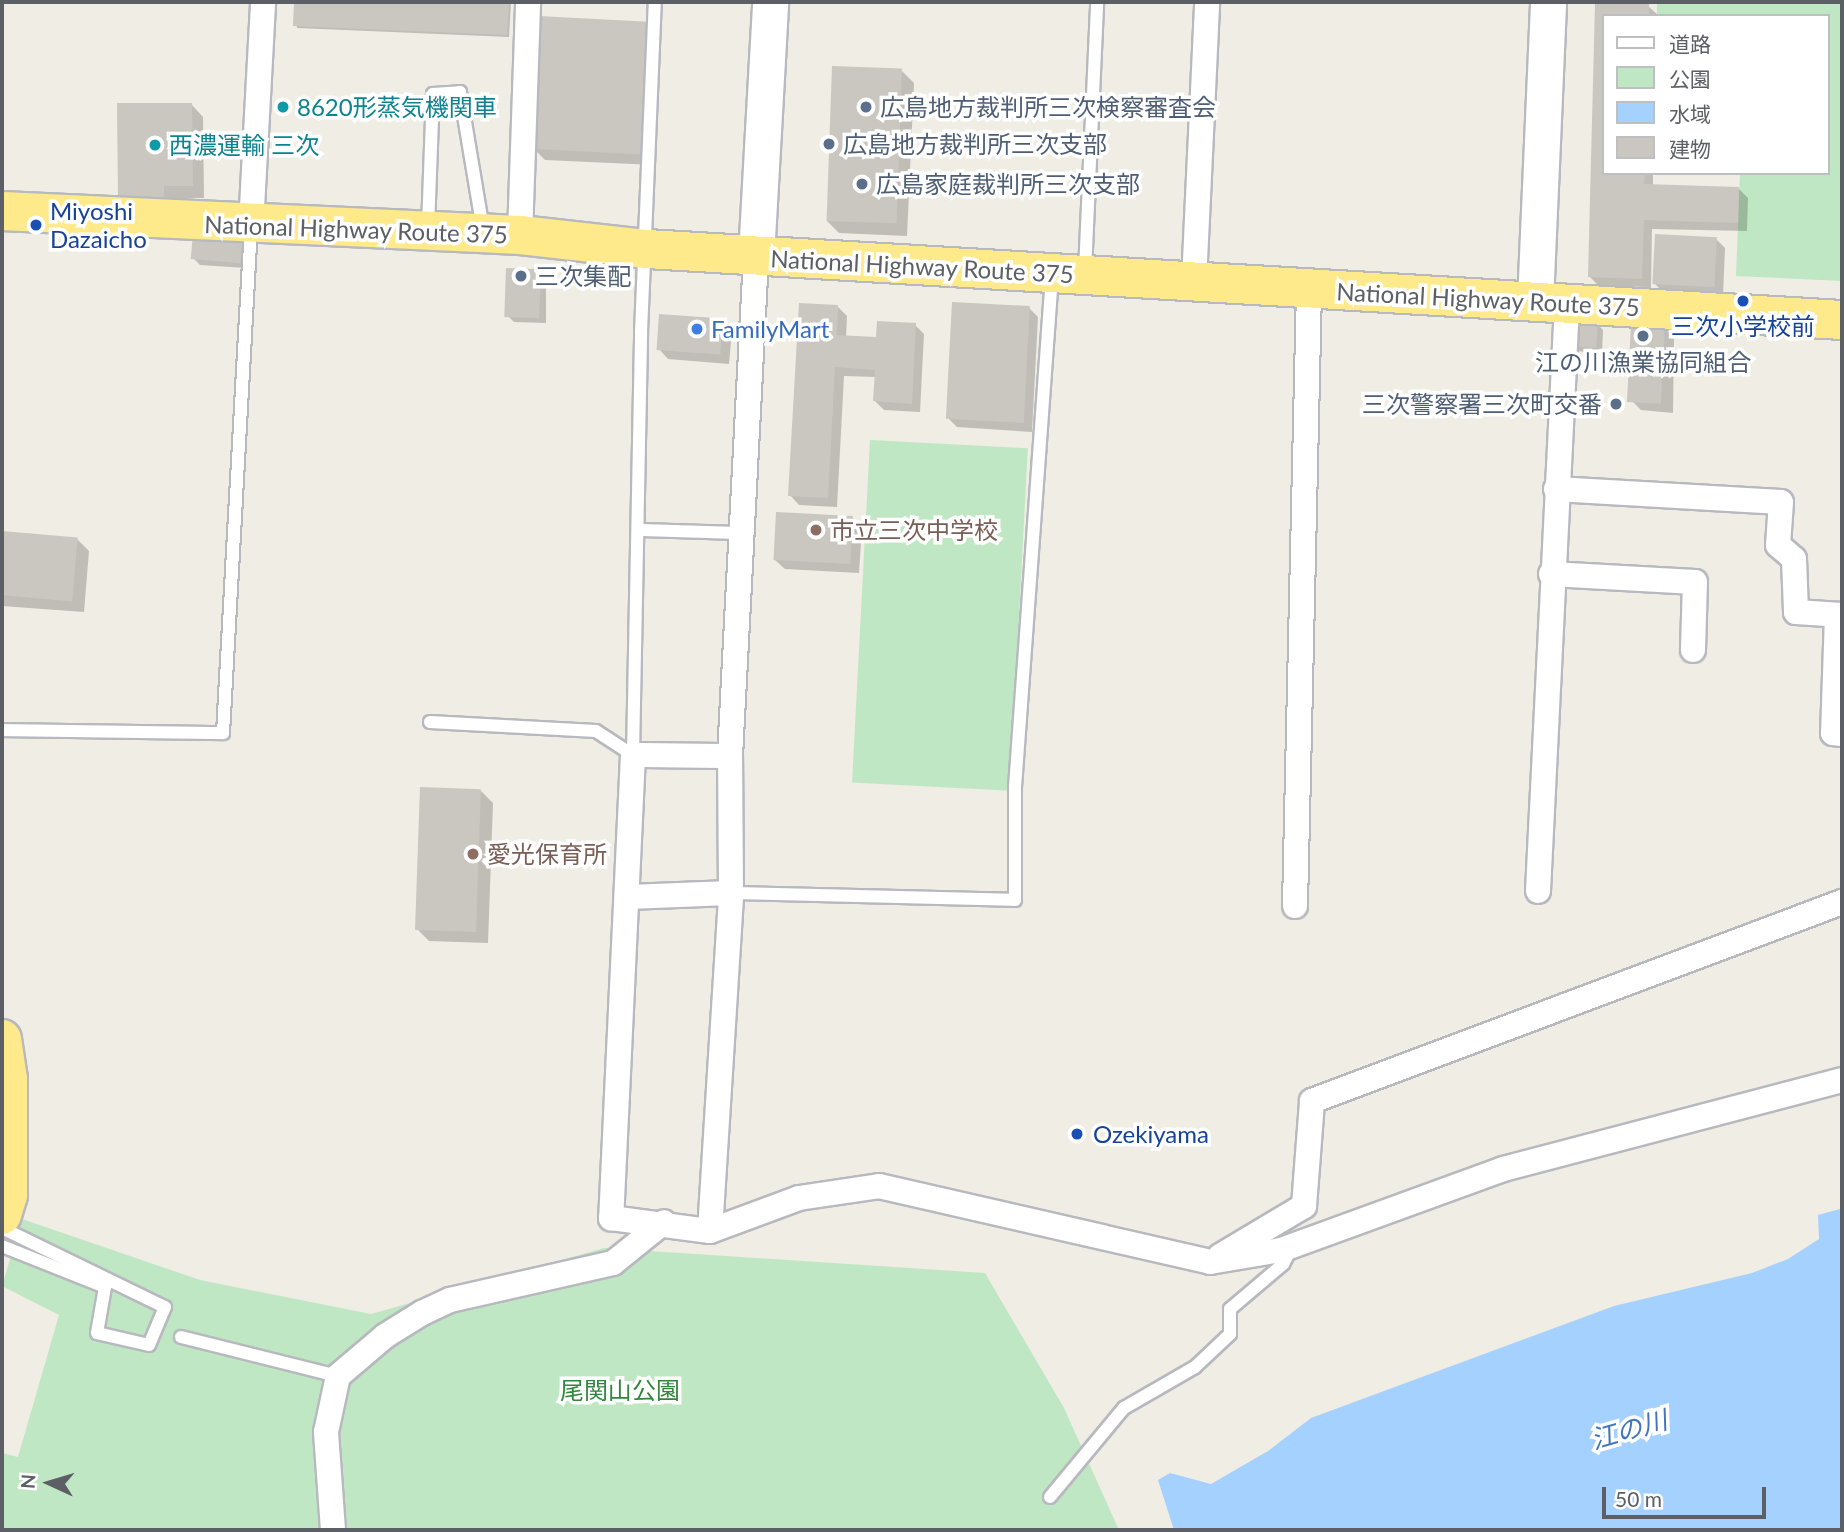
<!DOCTYPE html>
<html>
<head>
<meta charset="utf-8">
<style>
  body { margin:0 }
  #map { position:relative; width:1844px; height:1532px; overflow:hidden; background:#efede4; font-family:Lato,"Noto Sans JP",sans-serif }
  div>[style] { position:absolute }
  .green>* { inset:0; background:#c0e7c3; transform-origin:0 0 }
  .water>* { inset:0; background:#a4d1ff }
  .shadow>* { inset:0; background:#0003 }
  .building>* { inset:0; background:#cac7c1; transform-origin:0 0 }
  .roads { filter:drop-shadow(2px 0 #b7b9bf) drop-shadow(-2px 0 #b7b9bf) drop-shadow(0 2px #b7b9bf) drop-shadow(0 -2px #b7b9bf) }
  .lane>* { height:12px; margin:-6px; padding:0 6px; transform-origin:6px; border-radius:6px; background:#fff }
  .street>* { height:24px; margin:-12px; padding:0 12px; transform-origin:12px; border-radius:12px; background:#fff }
  .secondary>* { height:35px; margin:-17.5px; padding:0 17.5px; transform-origin:17.5px; border-radius:17.5px; background:#fff }
  .highway>* { height:38px; margin:-19px; padding:0 19px; transform-origin:19px; border-radius:19px; background:#ffea8b }
  .dots>* { width:19px; height:19px; translate:-50% -50%; box-sizing:border-box; border:4px solid #fff; border-radius:50% }
  span { translate:-50% -50%; white-space:nowrap; text-align:center; line-height:1.15; -webkit-text-stroke:7px #fff; paint-order:stroke }
  .culture-label { font-size:24px; color:#0d838f }
  .left { translate:0 -50%; text-align:left }
  .service-label { font-size:24px; color:#4e5e75 }
  .right { translate:-100% -50%; text-align:right }
  .transit-label { font-size:24px; color:#164399 }
  .street-label { font-size:24px; color:#5c5f65 }
  .shop-label { font-size:24px; color:#366cbe }
  .education-label { font-size:24px; color:#785e54 }
  .park-label { font-size:24px; color:#32863c }
  .water-label { font-size:26px; color:#4075be; font-style:italic }
  .frame { position:absolute; inset:0; border:4px solid #5c5f65; pointer-events:none }
  .legend { position:absolute; left:1602px; top:14px; width:228px; height:161px; box-sizing:border-box; background:#fff; border:2px solid #bebfc1; margin:0; padding:9px 12px; list-style:none; font-size:21px; color:#5c5f65 }
  .legend li { display:flex; align-items:center; gap:14px; height:35px }
  .legend b { width:35px; border:2px solid #bebfc1 }
  .north { position:absolute; left:14px; top:1448px; width:70px; height:70px; -webkit-text-stroke:5px #fff; paint-order:stroke; rotate:274deg; font-size:19px; font-weight:700; line-height:28px; text-align:center; color:#5c5f65 }
  .north::after { content:''; display:block; margin:auto; width:24px; height:32px; background:#5c5f65; clip-path:polygon(50% 0,100% 100%,50% 72%,0 100%) }
  .scale { position:absolute; left:1602px; top:1487px; width:164px; height:32px; box-sizing:border-box; border:4px solid #5c5f65; border-top:0; padding-left:9px; font-size:21px; line-height:24px; white-space:nowrap; color:#5c5f65; -webkit-text-stroke:5px #fff; paint-order:stroke }
</style>
</head>
<body>
<div id="map">
  <div class="green">
    <i style="clip-path:polygon(1657px 2px,1842px 2px,1842px 281px,1736px 276px,1740px 173px,1828px 173px,1828px 16px,1657px 16px)"></i>
    <i style="left:870px;top:440px;width:158px;height:343px;rotate:3deg"></i>
    <i style="clip-path:polygon(22px 1219px,200px 1280px,371px 1314px,604px 1248px,985px 1273px,1064px 1408px,1119px 1530px,2px 1530px,2px 1453px,18px 1457px,59px 1315px,2px 1286px)"></i>
  </div>
  <div class="water">
    <i style="clip-path:polygon(1840px 1209px,1842px 1530px,1174px 1530px,1158px 1480px,1170px 1473px,1211px 1484px,1268px 1451px,1311px 1418px,1614px 1306px,1752px 1273px,1788px 1259px,1819px 1239px,1818px 1215px)"></i>
  </div>
  <div class="shadow">
    <i style="clip-path:polygon(295px 2px,511px 2px,509px 37px,297px 28px)"></i>
    <i style="clip-path:polygon(1597px 5px,1648px 6px,1658px 15px,1604px 16px,1604px 173px,1653px 173px,1653px 186px,1738px 188px,1748px 198px,1747px 231px,1652px 229px,1651px 287px,1599px 286px,1590px 277px)"></i>
    <i style="clip-path:polygon(647px 22px,660px 35px,655px 165px,545px 160px,533px 148px)"></i>
    <i style="clip-path:polygon(902px 71px,914px 83px,907px 236px,839px 233px,827px 221px)"></i>
    <i style="clip-path:polygon(191px 104px,203px 117px,204px 198px,176px 198px,176px 212px,132px 213px)"></i>
    <i style="clip-path:polygon(242px 238px,248px 244px,246px 268px,200px 265px,194px 259px)"></i>
    <i style="clip-path:polygon(1716px 239px,1725px 248px,1723px 296px,1664px 293px,1655px 284px)"></i>
    <i style="clip-path:polygon(540px 271px,546px 277px,546px 323px,514px 322px,508px 316px)"></i>
    <i style="clip-path:polygon(838px 307px,847px 316px,846px 338px,878px 339px,915px 325px,924px 334px,920px 412px,884px 410px,875px 401px,876px 377px,844px 376px,837px 507px,799px 505px,790px 495px)"></i>
    <i style="clip-path:polygon(1029px 308px,1038px 317px,1032px 432px,957px 427px,948px 418px)"></i>
    <i style="clip-path:polygon(723px 321px,732px 330px,729px 364px,668px 359px,659px 349px)"></i>
    <i style="clip-path:polygon(1597px 324px,1603px 330px,1602px 353px,1575px 351px,1569px 345px)"></i>
    <i style="clip-path:polygon(1664px 328px,1674px 337px,1673px 413px,1641px 410px,1632px 401px)"></i>
    <i style="clip-path:polygon(853px 518px,862px 527px,859px 573px,785px 569px,775px 560px)"></i>
    <i style="clip-path:polygon(2px 532px,77px 539px,89px 551px,84px 612px,2px 606px)"></i>
    <i style="clip-path:polygon(481px 791px,493px 803px,488px 943px,429px 941px,417px 929px)"></i>
  </div>
  <div class="building">
    <i style="clip-path:polygon(294px 2px,509px 2px,507px 35px,293px 26px)"></i>
    <i style="clip-path:polygon(1595px 3px,1649px 4px,1649px 16px,1604px 16px,1604px 173px,1645px 173px,1644px 184px,1739px 187px,1738px 223px,1644px 220px,1642px 279px,1588px 277px)"></i>
    <i style="left:539px;top:16px;width:109px;height:133px;rotate:3deg"></i>
    <i style="left:832px;top:66px;width:70px;height:155px;rotate:2deg"></i>
    <i style="clip-path:polygon(117px 103px,192px 103px,193px 186px,164px 186px,164px 201px,118px 201px)"></i>
    <i style="left:193px;top:233px;width:50px;height:26px;rotate:5deg"></i>
    <i style="left:1655px;top:234px;width:62px;height:50px;rotate:3deg"></i>
    <i style="left:506px;top:268px;width:35px;height:49px;rotate:2deg"></i>
    <i style="left:952px;top:302px;width:78px;height:117px;rotate:3deg"></i>
    <i style="clip-path:polygon(799px 303px,838px 305px,837px 335px,876px 337px,877px 321px,916px 323px,912px 404px,873px 401px,875px 370px,835px 367px,828px 498px,788px 496px)"></i>
    <i style="left:659px;top:314px;width:64px;height:36px;rotate:4deg"></i>
    <i style="left:1570px;top:320px;width:28px;height:26px;rotate:4deg"></i>
    <i style="left:1631px;top:324px;width:34px;height:78px;rotate:3deg"></i>
    <i style="left:776px;top:512px;width:77px;height:48px;rotate:3deg"></i>
    <i style="left:2px;top:531px;width:76px;height:64px;rotate:5deg"></i>
    <i style="left:420px;top:787px;width:61px;height:143px;rotate:2deg"></i>
  </div>
  <div class="roads">
    <div class="lane">
      <i style="left:428px;top:228px;width:134px;rotate:-87.9deg"></i>
      <i style="left:433px;top:94px;width:27px;rotate:-4deg"></i>
      <i style="left:460px;top:92px;width:139px;rotate:80.5deg"></i>
      <i style="left:1085px;top:271px;width:269px;rotate:-87.4deg"></i>
      <i style="left:640px;top:530px;width:100px;rotate:1.7deg"></i>
      <i style="left:430px;top:722px;width:166px;rotate:3.1deg"></i>
      <i style="left:596px;top:731px;width:44px;rotate:33deg"></i>
      <i style="left:2px;top:730px;width:221px;rotate:0.8deg"></i>
      <i style="left:223px;top:733px;width:508px;rotate:-86.84deg"></i>
      <i style="left:633px;top:755px;width:423px;rotate:-88.9deg"></i>
      <i style="left:641px;top:332px;width:330px;rotate:-87.6deg"></i>
      <i style="left:731px;top:893px;width:284px;rotate:1.4deg"></i>
      <i style="left:1015px;top:900px;width:113px;rotate:-90deg"></i>
      <i style="left:1015px;top:787px;width:512px;rotate:-85.86deg"></i>
      <i style="left:2px;top:1228px;width:181px;rotate:25.9deg"></i>
      <i style="left:165px;top:1307px;width:41px;rotate:112.8deg"></i>
      <i style="left:149px;top:1345px;width:53px;rotate:-167deg"></i>
      <i style="left:97px;top:1333px;width:47px;rotate:-80.1deg"></i>
      <i style="left:105px;top:1287px;width:111px;rotate:-158.3deg"></i>
      <i style="left:181px;top:1337px;width:162px;rotate:14deg"></i>
      <i style="left:1050px;top:1497px;width:116px;rotate:-50.3deg"></i>
      <i style="left:1124px;top:1408px;width:82px;rotate:-30deg"></i>
      <i style="left:1195px;top:1367px;width:48px;rotate:-43.3deg"></i>
      <i style="left:1230px;top:1334px;width:25px;rotate:-90deg"></i>
      <i style="left:1230px;top:1309px;width:70px;rotate:-40.3deg"></i>
      <i style="left:1283px;top:1264px;width:19px;rotate:-62deg"></i>
    </div>
    <div class="street">
      <i style="left:251px;top:226px;width:224px;rotate:-86.9deg"></i>
      <i style="left:520px;top:235px;width:233px;rotate:-88deg"></i>
      <i style="left:1194px;top:282px;width:280px;rotate:-87.3deg"></i>
      <i style="left:1556px;top:489px;width:225px;rotate:3.3deg"></i>
      <i style="left:1781px;top:502px;width:43px;rotate:94deg"></i>
      <i style="left:1778px;top:545px;width:21px;rotate:41deg"></i>
      <i style="left:1794px;top:559px;width:53px;rotate:87.8deg"></i>
      <i style="left:1796px;top:612px;width:46px;rotate:3.7deg"></i>
      <i style="left:1551px;top:574px;width:144px;rotate:3.2deg"></i>
      <i style="left:1695px;top:582px;width:68px;rotate:91.7deg"></i>
      <i style="left:1837px;top:615px;width:118px;rotate:91.9deg"></i>
      <i style="left:1833px;top:733px;width:9px;rotate:6deg"></i>
      <i style="left:730px;top:756px;width:97px;rotate:-179.4deg"></i>
      <i style="left:633px;top:755px;width:464px;rotate:92.7deg"></i>
      <i style="left:611px;top:1218px;width:100px;rotate:7.5deg"></i>
      <i style="left:710px;top:1231px;width:95px;rotate:-20.3deg"></i>
      <i style="left:799px;top:1198px;width:81px;rotate:-8.5deg"></i>
      <i style="left:879px;top:1186px;width:340px;rotate:12.9deg"></i>
      <i style="left:1210px;top:1262px;width:72px;rotate:-9.6deg"></i>
      <i style="left:1281px;top:1250px;width:236px;rotate:-20deg"></i>
      <i style="left:1503px;top:1169px;width:350px;rotate:-14.7deg"></i>
      <i style="left:1538px;top:891px;width:588px;rotate:-87.17deg"></i>
      <i style="left:627px;top:897px;width:104px;rotate:-2.2deg"></i>
      <i style="left:1295px;top:906px;width:617px;rotate:-88.7deg"></i>
      <i style="left:710px;top:1231px;width:339px;rotate:-86.4deg"></i>
      <i style="left:731px;top:893px;width:137px;rotate:-90.4deg"></i>
      <i style="left:730px;top:756px;width:501px;rotate:-87.02deg"></i>
      <i style="left:1220px;top:1256px;width:98px;rotate:-30.8deg"></i>
      <i style="left:1304px;top:1206px;width:105px;rotate:-85.6deg"></i>
      <i style="left:1312px;top:1101px;width:566px;rotate:-20.58deg"></i>
      <i style="left:333px;top:1530px;width:98px;rotate:-94.1deg"></i>
      <i style="left:326px;top:1432px;width:57px;rotate:-77.9deg"></i>
      <i style="left:338px;top:1376px;width:62px;rotate:-40.4deg"></i>
      <i style="left:385px;top:1336px;width:44px;rotate:-31.9deg"></i>
      <i style="left:422px;top:1313px;width:31px;rotate:-25deg"></i>
      <i style="left:450px;top:1300px;width:167px;rotate:-12.8deg"></i>
      <i style="left:613px;top:1263px;width:65px;rotate:-38.8deg"></i>
    </div>
    <div class="secondary">
      <i style="left:756px;top:256px;width:254px;rotate:-86.8deg"></i>
      <i style="left:1535px;top:302px;width:300px;rotate:-87.5deg"></i>
    </div>
    <div class="highway">
      <i style="left:2px;top:211px;width:519px;rotate:2.65deg"></i>
      <i style="left:520px;top:235px;width:128px;rotate:6.3deg"></i>
      <i style="left:647px;top:249px;width:1197px;rotate:3.4deg"></i>
      <i style="left:2px;top:1039px;width:40px;rotate:81.5deg"></i>
      <i style="left:8px;top:1079px;width:116px;rotate:90deg"></i>
      <i style="left:8px;top:1195px;width:21px;rotate:107deg"></i>
    </div>
  </div>
  <div class="dots">
    <i style="left:283px;top:107px;background:#0f9aa8"></i>
    <i style="left:866px;top:107px;background:#5c6f8a"></i>
    <i style="left:829px;top:144px;background:#5c6f8a"></i>
    <i style="left:155px;top:145px;background:#0f9aa8"></i>
    <i style="left:862px;top:184px;background:#5c6f8a"></i>
    <i style="left:36px;top:225px;background:#1a4fb4"></i>
    <i style="left:521px;top:276px;background:#5c6f8a"></i>
    <i style="left:1743px;top:301px;background:#1a4fb4"></i>
    <i style="left:697px;top:329px;background:#3f7fe0"></i>
    <i style="left:1643px;top:336px;background:#5c6f8a"></i>
    <i style="left:1616px;top:404px;background:#5c6f8a"></i>
    <i style="left:816px;top:530px;background:#8d6e63"></i>
    <i style="left:473px;top:854px;background:#8d6e63"></i>
    <i style="left:1077px;top:1134px;background:#1a4fb4"></i>
  </div>
  <div class="culture-label">
    <span class="left" style="left:297px;top:107px">8620形蒸気機関車</span>
    <span class="left" style="left:169px;top:145px">西濃運輸 三次</span>
  </div>
  <div class="service-label">
    <span class="left" style="left:880px;top:107px">広島地方裁判所三次検察審査会</span>
    <span class="left" style="left:843px;top:144px">広島地方裁判所三次支部</span>
    <span class="left" style="left:876px;top:184px">広島家庭裁判所三次支部</span>
    <span class="left" style="left:535px;top:276px">三次集配</span>
    <span style="left:1643px;top:362px">江の川漁業協同組合</span>
    <span class="right" style="left:1602px;top:404px">三次警察署三次町交番</span>
  </div>
  <div class="transit-label">
    <span class="left" style="left:50px;top:225px">Miyoshi<br>Dazaicho</span>
    <span style="left:1743px;top:326px">三次小学校前</span>
    <span class="left" style="left:1093px;top:1134px">Ozekiyama</span>
  </div>
  <div class="street-label">
    <span style="left:356px;top:229px;rotate:2deg">National Highway Route 375</span>
    <span style="left:922px;top:266px;rotate:3deg">National Highway Route 375</span>
    <span style="left:1488px;top:299px;rotate:3deg">National Highway Route 375</span>
  </div>
  <div class="shop-label">
    <span class="left" style="left:711px;top:329px">FamilyMart</span>
  </div>
  <div class="education-label">
    <span class="left" style="left:830px;top:530px">市立三次中学校</span>
    <span class="left" style="left:487px;top:854px">愛光保育所</span>
  </div>
  <div class="park-label">
    <span style="left:620px;top:1390px">尾関山公園</span>
  </div>
  <div class="water-label">
    <span style="left:1629px;top:1430px;rotate:-16deg">江の川</span>
  </div>
  <div class="frame"></div>
  <ul class="legend">
  <li><b style="height:9px;background:#fff"></b>道路</li>
  <li><b style="height:19px;background:#c0e7c3"></b>公園</li>
  <li><b style="height:19px;background:#a4d1ff"></b>水域</li>
  <li><b style="height:19px;background:#cac7c1"></b>建物</li>
  </ul>
  <div class="north">N</div>
  <div class="scale">50 m</div>
</div>
</body>
</html>
